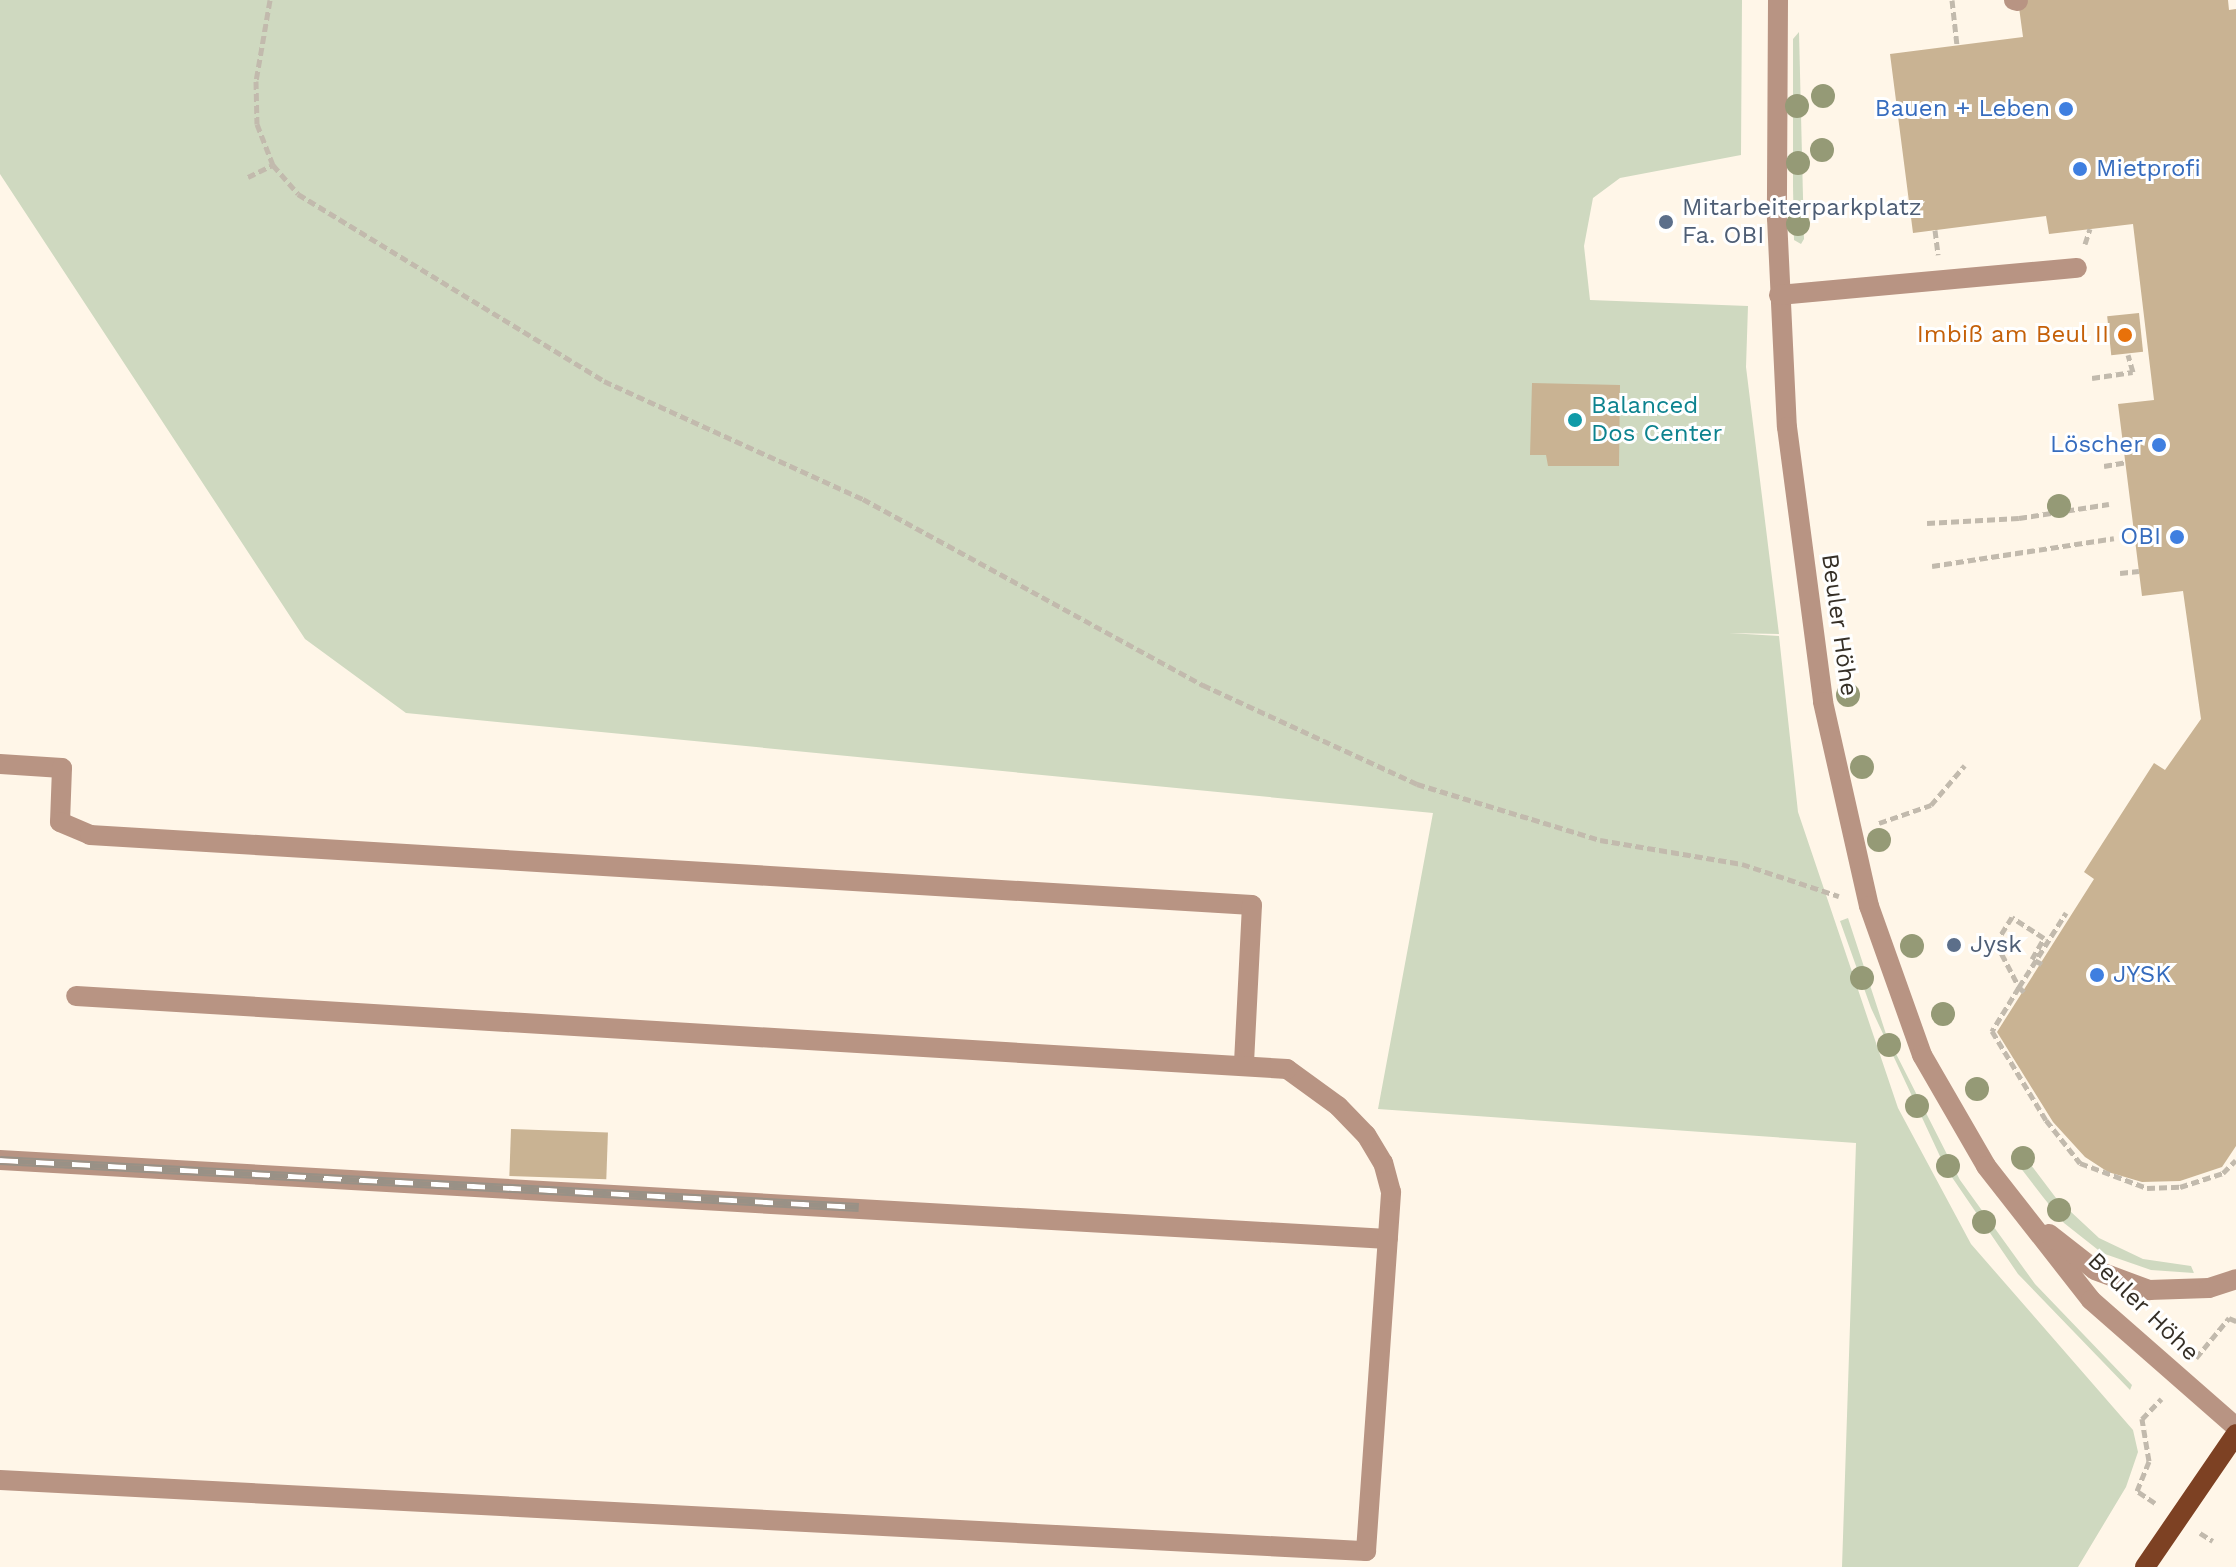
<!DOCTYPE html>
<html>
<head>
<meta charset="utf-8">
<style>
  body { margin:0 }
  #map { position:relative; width:2236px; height:1567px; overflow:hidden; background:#fff6e8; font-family:"Work Sans",sans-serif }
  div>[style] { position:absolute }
  .green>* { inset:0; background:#cfd9c0 }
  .building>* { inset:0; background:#c9b393; transform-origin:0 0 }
  .path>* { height:5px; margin-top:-2.5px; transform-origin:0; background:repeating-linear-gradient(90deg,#c2baad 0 8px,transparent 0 12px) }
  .minor>* { height:20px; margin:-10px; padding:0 10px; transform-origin:10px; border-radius:10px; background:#b89483 }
  .major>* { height:20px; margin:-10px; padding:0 10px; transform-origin:10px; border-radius:10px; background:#7d4123 }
  .rail>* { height:9px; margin-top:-4.5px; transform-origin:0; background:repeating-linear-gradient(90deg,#fff 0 18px,#999186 0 36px); box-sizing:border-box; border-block:2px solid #999186 }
  .trees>* { width:24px; height:24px; margin:-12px; border-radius:50%; background:#959a76 }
  .dots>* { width:22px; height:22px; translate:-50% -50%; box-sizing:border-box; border:4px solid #fff; border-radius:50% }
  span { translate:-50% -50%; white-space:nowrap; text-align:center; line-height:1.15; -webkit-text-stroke:6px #fff; paint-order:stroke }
  .shop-label { font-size:24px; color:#366cbe }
  .right { translate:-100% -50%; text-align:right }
  .left { translate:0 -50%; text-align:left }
  .service-label { font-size:24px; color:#4e5e75 }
  .food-label { font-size:24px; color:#c56008 }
  .culture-label { font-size:24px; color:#0d838f }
  .street-label { font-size:24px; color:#363027 }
</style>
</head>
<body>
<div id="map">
  <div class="green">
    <i style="clip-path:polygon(0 0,1742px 0,1741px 155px,1620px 178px,1593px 198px,1584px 246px,1590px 300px,1748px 306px,1746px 367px,1779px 634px,1729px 633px,1779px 636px,1798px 812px,1898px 1108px,1971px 1244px,2133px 1430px,2138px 1452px,2126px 1487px,2078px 1567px,1842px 1567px,1856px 1143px,1378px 1109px,1433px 813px,406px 713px,305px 639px,0 174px)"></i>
    <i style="clip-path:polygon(1799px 32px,1804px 239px,1801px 244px,1794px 240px,1793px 186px,1793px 39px)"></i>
    <i style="clip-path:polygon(1848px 918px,1886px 1034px,1960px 1180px,2035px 1284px,2132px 1385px,2130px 1390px,2018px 1274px,1945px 1167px,1871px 1008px,1840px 921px)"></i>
    <i style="clip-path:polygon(2022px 1153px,2056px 1198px,2099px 1238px,2143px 1259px,2191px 1266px,2194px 1273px,2151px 1270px,2102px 1253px,2064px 1223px,2043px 1197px,2013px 1158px)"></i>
  </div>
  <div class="building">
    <i style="clip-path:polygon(2018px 0,2228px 0,2229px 10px,2236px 9px,2236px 1146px,2222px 1167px,2180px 1181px,2142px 1182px,2108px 1172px,2085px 1157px,2053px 1122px,1997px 1032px,2094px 879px,2084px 872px,2154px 763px,2165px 770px,2201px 719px,2183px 591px,2142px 596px,2118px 404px,2154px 400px,2133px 224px,2049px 234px,2046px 216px,1913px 233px,1890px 54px,2023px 37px)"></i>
    <i style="left:2139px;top:313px;width:39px;height:32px;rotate:84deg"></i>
    <i style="clip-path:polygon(1532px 383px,1620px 385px,1619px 466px,1548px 466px,1546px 455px,1530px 455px)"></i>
    <i style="left:511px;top:1129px;width:97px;height:47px;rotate:2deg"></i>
  </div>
  <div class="path">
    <i style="left:270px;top:0;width:82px;rotate:99.8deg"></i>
    <i style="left:256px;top:81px;width:43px;rotate:88.7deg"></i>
    <i style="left:257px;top:124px;width:44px;rotate:68.7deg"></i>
    <i style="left:273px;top:165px;width:38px;rotate:49deg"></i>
    <i style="left:298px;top:194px;width:359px;rotate:31.4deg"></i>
    <i style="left:604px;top:381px;width:285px;rotate:24.5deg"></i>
    <i style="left:863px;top:499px;width:388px;rotate:28.7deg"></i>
    <i style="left:1203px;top:685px;width:236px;rotate:24.8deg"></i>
    <i style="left:1417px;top:784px;width:191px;rotate:17deg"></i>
    <i style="left:1600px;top:840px;width:144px;rotate:9.6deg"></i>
    <i style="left:1742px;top:864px;width:102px;rotate:18.3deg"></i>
    <i style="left:1952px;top:0;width:45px;rotate:83.7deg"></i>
    <i style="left:248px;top:177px;width:28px;rotate:-26deg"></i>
    <i style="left:1935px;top:230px;width:25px;rotate:83deg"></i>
    <i style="left:2085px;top:244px;width:16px;rotate:-72deg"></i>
    <i style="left:2092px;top:378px;width:41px;rotate:-8.3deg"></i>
    <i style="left:2133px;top:372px;width:18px;rotate:-106deg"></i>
    <i style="left:2104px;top:466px;width:22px;rotate:-10deg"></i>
    <i style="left:1927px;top:523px;width:92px;rotate:-3.1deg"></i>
    <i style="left:2019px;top:518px;width:91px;rotate:-8.8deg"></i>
    <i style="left:1932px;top:566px;width:184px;rotate:-8.7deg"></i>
    <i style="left:2120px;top:573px;width:19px;rotate:-6deg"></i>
    <i style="left:1879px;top:823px;width:55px;rotate:-19.1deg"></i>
    <i style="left:1931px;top:805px;width:52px;rotate:-49.6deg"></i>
    <i style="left:2042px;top:964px;width:11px;rotate:-153deg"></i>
    <i style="left:2032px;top:959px;width:24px;rotate:-60deg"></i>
    <i style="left:2044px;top:938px;width:38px;rotate:-147deg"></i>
    <i style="left:2012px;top:917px;width:31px;rotate:122deg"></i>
    <i style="left:1996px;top:943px;width:50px;rotate:62.4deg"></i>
    <i style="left:2019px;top:987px;width:52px;rotate:121.5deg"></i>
    <i style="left:1992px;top:1031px;width:104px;rotate:58.8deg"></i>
    <i style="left:2046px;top:1120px;width:55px;rotate:51.7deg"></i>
    <i style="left:2080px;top:1163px;width:72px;rotate:20.5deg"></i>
    <i style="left:2147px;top:1188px;width:33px;rotate:-2deg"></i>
    <i style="left:2180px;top:1187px;width:45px;rotate:-18deg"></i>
    <i style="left:2223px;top:1173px;width:18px;rotate:-45deg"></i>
    <i style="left:2024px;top:992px;width:7px;rotate:-135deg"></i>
    <i style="left:2019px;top:987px;width:88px;rotate:-57.6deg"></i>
    <i style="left:2196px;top:1358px;width:52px;rotate:-50.5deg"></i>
    <i style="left:2229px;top:1318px;width:8px;rotate:23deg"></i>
    <i style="left:2155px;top:1503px;width:22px;rotate:-146deg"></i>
    <i style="left:2137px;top:1491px;width:32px;rotate:-68deg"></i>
    <i style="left:2149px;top:1461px;width:43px;rotate:-99.5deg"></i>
    <i style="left:2142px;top:1419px;width:28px;rotate:-46deg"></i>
    <i style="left:2200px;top:1533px;width:15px;rotate:32deg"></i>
  </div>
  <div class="minor">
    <i style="left:1778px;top:0;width:218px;rotate:90.3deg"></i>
    <i style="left:1777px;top:218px;width:209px;rotate:87.3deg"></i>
    <i style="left:1787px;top:427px;width:277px;rotate:82.5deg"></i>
    <i style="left:1823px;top:702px;width:209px;rotate:77.3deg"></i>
    <i style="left:1869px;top:906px;width:158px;rotate:70.4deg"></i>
    <i style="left:1922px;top:1055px;width:128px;rotate:60deg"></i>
    <i style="left:1986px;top:1166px;width:170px;rotate:51.9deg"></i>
    <i style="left:2091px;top:1300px;width:193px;rotate:41.2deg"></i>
    <i style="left:2014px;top:0;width:4px;rotate:14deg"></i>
    <i style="left:1779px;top:295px;width:299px;rotate:-5.2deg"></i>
    <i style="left:0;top:764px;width:62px;rotate:3.7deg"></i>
    <i style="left:62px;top:768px;width:54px;rotate:92.1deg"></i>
    <i style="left:60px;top:822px;width:33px;rotate:23deg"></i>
    <i style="left:90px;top:835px;width:1164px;rotate:3.45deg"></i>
    <i style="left:1252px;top:905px;width:159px;rotate:92.9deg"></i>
    <i style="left:0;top:1160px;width:1390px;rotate:3.26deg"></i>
    <i style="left:2049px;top:1234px;width:58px;rotate:38deg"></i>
    <i style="left:2095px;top:1270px;width:58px;rotate:20.3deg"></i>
    <i style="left:2149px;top:1290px;width:60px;rotate:-1.9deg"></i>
    <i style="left:2209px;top:1288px;width:28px;rotate:-18deg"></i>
    <i style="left:0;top:1480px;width:1368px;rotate:2.98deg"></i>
    <i style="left:1366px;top:1551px;width:360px;rotate:-86deg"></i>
    <i style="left:1391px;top:1192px;width:30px;rotate:-105deg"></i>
    <i style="left:1383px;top:1163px;width:33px;rotate:-121deg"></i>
    <i style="left:1366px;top:1135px;width:40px;rotate:-134deg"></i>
    <i style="left:1338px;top:1106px;width:63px;rotate:-144deg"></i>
    <i style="left:1287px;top:1069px;width:1213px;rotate:-176.55deg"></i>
  </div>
  <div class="major">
    <i style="left:2145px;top:1567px;width:161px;rotate:-55.6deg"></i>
  </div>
  <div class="rail">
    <i style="left:0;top:1160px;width:860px;rotate:3.13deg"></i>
  </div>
  <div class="trees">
    <i style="left:1823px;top:96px"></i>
    <i style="left:1797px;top:106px"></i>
    <i style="left:1822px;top:150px"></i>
    <i style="left:1798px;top:163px"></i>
    <i style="left:1798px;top:224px"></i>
    <i style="left:2059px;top:506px"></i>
    <i style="left:1848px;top:695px"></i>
    <i style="left:1862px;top:767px"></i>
    <i style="left:1879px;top:840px"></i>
    <i style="left:1912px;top:946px"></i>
    <i style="left:1862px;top:978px"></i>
    <i style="left:1943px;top:1014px"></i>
    <i style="left:1889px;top:1045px"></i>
    <i style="left:1977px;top:1089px"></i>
    <i style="left:1917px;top:1106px"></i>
    <i style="left:2023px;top:1158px"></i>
    <i style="left:1948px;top:1166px"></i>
    <i style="left:2059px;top:1210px"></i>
    <i style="left:1984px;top:1222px"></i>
  </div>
  <div class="dots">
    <i style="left:2066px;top:109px;background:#3f7fe0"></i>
    <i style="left:2080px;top:169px;background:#3f7fe0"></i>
    <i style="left:1666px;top:222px;background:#5c6f8a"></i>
    <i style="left:2125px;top:335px;background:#e8710a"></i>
    <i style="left:1575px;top:420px;background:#0f9aa8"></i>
    <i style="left:2159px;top:445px;background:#3f7fe0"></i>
    <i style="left:2177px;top:537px;background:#3f7fe0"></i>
    <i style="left:1954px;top:945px;background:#5c6f8a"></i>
    <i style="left:2097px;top:975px;background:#3f7fe0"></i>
  </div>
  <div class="shop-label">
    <span class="right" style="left:2050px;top:109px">Bauen + Leben</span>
    <span class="left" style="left:2096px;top:169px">Mietprofi</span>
    <span class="right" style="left:2143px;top:445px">Löscher</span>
    <span class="right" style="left:2161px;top:537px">OBI</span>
    <span class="left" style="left:2113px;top:975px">JYSK</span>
  </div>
  <div class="service-label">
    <span class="left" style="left:1682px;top:222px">Mitarbeiterparkplatz<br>Fa. OBI</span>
    <span class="left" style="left:1970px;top:945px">Jysk</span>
  </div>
  <div class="food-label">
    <span class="right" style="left:2109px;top:335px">Imbiß am Beul II</span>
  </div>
  <div class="culture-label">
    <span class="left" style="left:1591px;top:420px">Balanced<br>Dos Center</span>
  </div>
  <div class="street-label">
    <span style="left:1839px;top:625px;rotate:82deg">Beuler Höhe</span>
    <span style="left:2143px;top:1307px;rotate:44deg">Beuler Höhe</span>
  </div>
</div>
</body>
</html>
